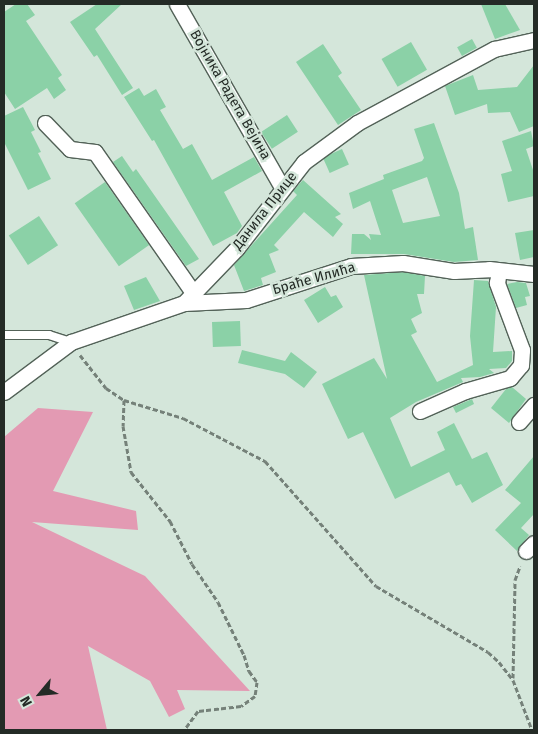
<!DOCTYPE html>
<html>
<head>
<meta charset="utf-8">
<style>
  body { margin:0 }
  #map { position:relative; width:538px; height:734px; overflow:hidden; background:#d4e6da; font-family:"Fira Sans",sans-serif }
  div>[style] { position:absolute }
  .forest>* { inset:0; background:#e39ab3 }
  .building>* { inset:0; background:#8bd1a7; transform-origin:0 0 }
  .path>* { height:3px; margin-top:-1.5px; transform-origin:0; background:repeating-linear-gradient(90deg,#758179 0 5px,transparent 0 7.5px) }
  .roads { filter:drop-shadow(1px 0 #536258) drop-shadow(-1px 0 #536258) drop-shadow(0 1px #536258) drop-shadow(0 -1px #536258) }
  .service>* { height:8px; margin:-4px; padding:0 4px; transform-origin:4px; border-radius:4px; background:#fff }
  .minor>* { height:15px; margin:-7.5px; padding:0 7.5px; transform-origin:7.5px; border-radius:7.5px; background:#fff }
  span { translate:-50% -50%; white-space:nowrap; text-align:center; line-height:1.15; -webkit-text-stroke:5px #d4e6da; paint-order:stroke }
  .street-label { font-size:14px; color:#242b26 }
  .frame { position:absolute; inset:0; border:5px solid #242b26; pointer-events:none }
  .north { position:absolute; left:15px; top:669px; width:50px; height:50px; -webkit-text-stroke:4px #d4e6da; paint-order:stroke; rotate:242deg; font-size:14px; font-weight:700; line-height:20px; text-align:center; color:#242b26 }
  .north::after { content:''; display:block; margin:auto; width:18px; height:22px; background:#242b26; clip-path:polygon(50% 0,100% 100%,50% 72%,0 100%) }
</style>
</head>
<body>
<div id="map">
  <div class="forest">
    <i style="clip-path:polygon(38px 408px,93px 412px,53px 491px,136px 511px,138px 530px,32px 522px,145px 576px,250px 691px,177px 690px,185px 709px,169px 717px,150px 681px,88px 646px,107px 730px,4px 730px,4px 437px)"></i>
  </div>
  <div class="building">
    <i style="clip-path:polygon(16px 4px,27px 4px,35px 15px,26px 21px,62px 75px,58px 78px,66px 90px,54px 99px,47px 88px,15px 109px,4px 92px,4px 12px)"></i>
    <i style="clip-path:polygon(97px 4px,122px 4px,95px 29px,133px 88px,122px 95px,97px 55px,94px 57px,70px 22px)"></i>
    <i style="clip-path:polygon(481px 4px,505px 4px,520px 30px,495px 39px)"></i>
    <i style="left:472px;top:39px;width:10px;height:17px;rotate:61deg"></i>
    <i style="left:411px;top:42px;width:32px;height:34px;rotate:60deg"></i>
    <i style="clip-path:polygon(323px 44px,342px 73px,338px 76px,361px 110px,338px 125px,296px 62px)"></i>
    <i style="clip-path:polygon(534px 65px,534px 126px,519px 132px,510px 112px,488px 113px,487px 104px,455px 115px,445px 86px,473px 75px,478px 90px,517px 87px)"></i>
    <i style="clip-path:polygon(139px 88px,144px 96px,156px 89px,166px 107px,160px 110px,183px 149px,192px 144px,212px 180px,254px 157px,262px 171px,224px 192px,242px 226px,237px 233px,213px 246px,154px 140px,152px 141px,124px 97px)"></i>
    <i style="clip-path:polygon(23px 107px,35px 130px,31px 132px,41px 152px,38px 153px,51px 179px,28px 190px,4px 142px,4px 116px)"></i>
    <i style="left:287px;top:115px;width:20px;height:31px;rotate:57deg"></i>
    <i style="clip-path:polygon(evenodd,434px 123px,459px 193px,465px 229px,473px 227px,478px 260px,454px 262px,404px 254px,351px 254px,352px 234px,364px 234px,371px 240px,369px 234px,381px 235px,370px 201px,353px 209px,349px 193px,384px 179px,383px 175px,422px 161px,424px 158px,414px 129px,434px 123px,427px 177px,440px 216px,403px 223px,392px 190px,427px 177px)"></i>
    <i style="clip-path:polygon(531px 131px,534px 146px,526px 149px,534px 173px,534px 196px,508px 202px,501px 174px,512px 171px,502px 141px)"></i>
    <i style="left:342px;top:149px;width:17px;height:21px;rotate:66deg"></i>
    <i style="clip-path:polygon(122px 156px,133px 172px,136px 169px,199px 259px,186px 266px,113px 162px)"></i>
    <i style="clip-path:polygon(303px 180px,341px 214px,335px 217px,343px 224px,333px 237px,304px 212px,274px 245px,279px 250px,269px 254px,276px 272px,261px 278px,263px 285px,244px 291px,234px 265px,297px 195px,293px 191px)"></i>
    <i style="left:105px;top:182px;width:77px;height:37px;rotate:55deg"></i>
    <i style="left:39px;top:216px;width:35px;height:36px;rotate:57deg"></i>
    <i style="clip-path:polygon(534px 230px,534px 257px,520px 260px,515px 233px)"></i>
    <i style="clip-path:polygon(403px 272px,425px 276px,424px 294px,417px 294px,422px 313px,411px 319px,417px 332px,411px 335px,437px 382px,473px 365px,470px 336px,474px 280px,488px 281px,496px 307px,493px 352px,512px 351px,512px 361px,506px 368px,489px 369px,494px 373px,480px 377px,461px 378px,463px 382px,416px 402px,390px 418px,411px 467px,445px 450px,437px 432px,454px 423px,472px 459px,487px 452px,503px 485px,472px 503px,461px 484px,456px 486px,449px 472px,395px 499px,363px 432px,348px 439px,322px 384px,374px 358px,387px 379px,364px 275px)"></i>
    <i style="clip-path:polygon(146px 277px,160px 301px,134px 310px,124px 286px)"></i>
    <i style="clip-path:polygon(517px 282px,526px 283px,530px 296px,525px 297px,527px 305px,516px 308px,507px 284px)"></i>
    <i style="clip-path:polygon(325px 287px,331px 297px,336px 295px,343px 307px,318px 323px,304px 300px)"></i>
    <i style="left:240px;top:321px;width:25px;height:28px;rotate:88deg"></i>
    <i style="clip-path:polygon(242px 350px,285px 361px,291px 352px,317px 372px,304px 388px,285px 374px,238px 363px)"></i>
    <i style="clip-path:polygon(512px 387px,526px 399px,509px 423px,491px 408px,506px 389px)"></i>
    <i style="clip-path:polygon(472px 399px,474px 404px,456px 413px,453px 407px)"></i>
    <i style="clip-path:polygon(534px 456px,534px 514px,521px 528px,529px 535px,517px 551px,495px 530px,521px 503px,505px 490px)"></i>
  </div>
  <div class="path">
    <i style="left:80px;top:355px;width:42px;rotate:51.8deg"></i>
    <i style="left:106px;top:388px;width:22px;rotate:34deg"></i>
    <i style="left:124px;top:400px;width:62px;rotate:17deg"></i>
    <i style="left:183px;top:418px;width:93px;rotate:27.7deg"></i>
    <i style="left:265px;top:461px;width:167px;rotate:48.4deg"></i>
    <i style="left:376px;top:586px;width:130px;rotate:30.5deg"></i>
    <i style="left:488px;top:652px;width:15px;rotate:42deg"></i>
    <i style="left:499px;top:662px;width:23px;rotate:52deg"></i>
    <i style="left:513px;top:680px;width:53px;rotate:69.2deg"></i>
    <i style="left:124px;top:400px;width:26px;rotate:92deg"></i>
    <i style="left:123px;top:426px;width:47px;rotate:80.1deg"></i>
    <i style="left:131px;top:472px;width:63px;rotate:51.5deg"></i>
    <i style="left:170px;top:521px;width:48px;rotate:62.9deg"></i>
    <i style="left:192px;top:564px;width:46px;rotate:55.6deg"></i>
    <i style="left:218px;top:602px;width:59px;rotate:63.9deg"></i>
    <i style="left:244px;top:655px;width:17px;rotate:73deg"></i>
    <i style="left:249px;top:671px;width:14px;rotate:54deg"></i>
    <i style="left:257px;top:682px;width:14px;rotate:98deg"></i>
    <i style="left:255px;top:696px;width:17px;rotate:144deg"></i>
    <i style="left:241px;top:706px;width:43px;rotate:173.4deg"></i>
    <i style="left:198px;top:711px;width:24px;rotate:126deg"></i>
    <i style="left:513px;top:678px;width:98px;rotate:-88.8deg"></i>
    <i style="left:515px;top:580px;width:15px;rotate:-70deg"></i>
  </div>
  <div class="roads">
    <div class="service">
      <i style="left:4px;top:335px;width:45px"></i>
      <i style="left:49px;top:335px;width:23px;rotate:18deg"></i>
    </div>
    <div class="minor">
      <i style="left:177px;top:4px;width:211px;rotate:60.2deg"></i>
      <i style="left:45px;top:123px;width:36px;rotate:46deg"></i>
      <i style="left:70px;top:149px;width:25px;rotate:7deg"></i>
      <i style="left:95px;top:152px;width:173px;rotate:55.1deg"></i>
      <i style="left:184px;top:303px;width:62px;rotate:-2.8deg"></i>
      <i style="left:246px;top:300px;width:110px;rotate:-17.9deg"></i>
      <i style="left:351px;top:266px;width:52px;rotate:-3.3deg"></i>
      <i style="left:403px;top:263px;width:52px;rotate:8.9deg"></i>
      <i style="left:454px;top:271px;width:35px;rotate:-3deg"></i>
      <i style="left:489px;top:269px;width:45px;rotate:6.3deg"></i>
      <i style="left:4px;top:392px;width:84px;rotate:-36.7deg"></i>
      <i style="left:71px;top:342px;width:120px;rotate:-19deg"></i>
      <i style="left:184px;top:303px;width:76px;rotate:-46.1deg"></i>
      <i style="left:237px;top:248px;width:109px;rotate:-52.1deg"></i>
      <i style="left:304px;top:162px;width:66px;rotate:-36.3deg"></i>
      <i style="left:357px;top:123px;width:156px;rotate:-28.4deg"></i>
      <i style="left:494px;top:49px;width:41px;rotate:-12.7deg"></i>
      <i style="left:420px;top:411px;width:49px;rotate:-24deg"></i>
      <i style="left:465px;top:391px;width:47px;rotate:-16.1deg"></i>
      <i style="left:510px;top:378px;width:17px;rotate:-50deg"></i>
      <i style="left:521px;top:365px;width:15px;rotate:-86deg"></i>
      <i style="left:522px;top:350px;width:72px;rotate:-110.5deg"></i>
      <i style="left:497px;top:283px;width:12px;rotate:-81deg"></i>
      <i style="left:519px;top:422px;width:23px;rotate:-49deg"></i>
      <i style="left:526px;top:551px;width:11px;rotate:-45deg"></i>
    </div>
  </div>
  <div class="street-label">
    <span style="left:230px;top:95px;rotate:60deg">Војника Радета Вејина</span>
    <span style="left:265px;top:211px;rotate:-52deg">Данила Прице</span>
    <span style="left:314px;top:279px;rotate:-16deg">Браће Илића</span>
  </div>
  <div class="frame"></div>
  <div class="north">N</div>
</div>
</body>
</html>
